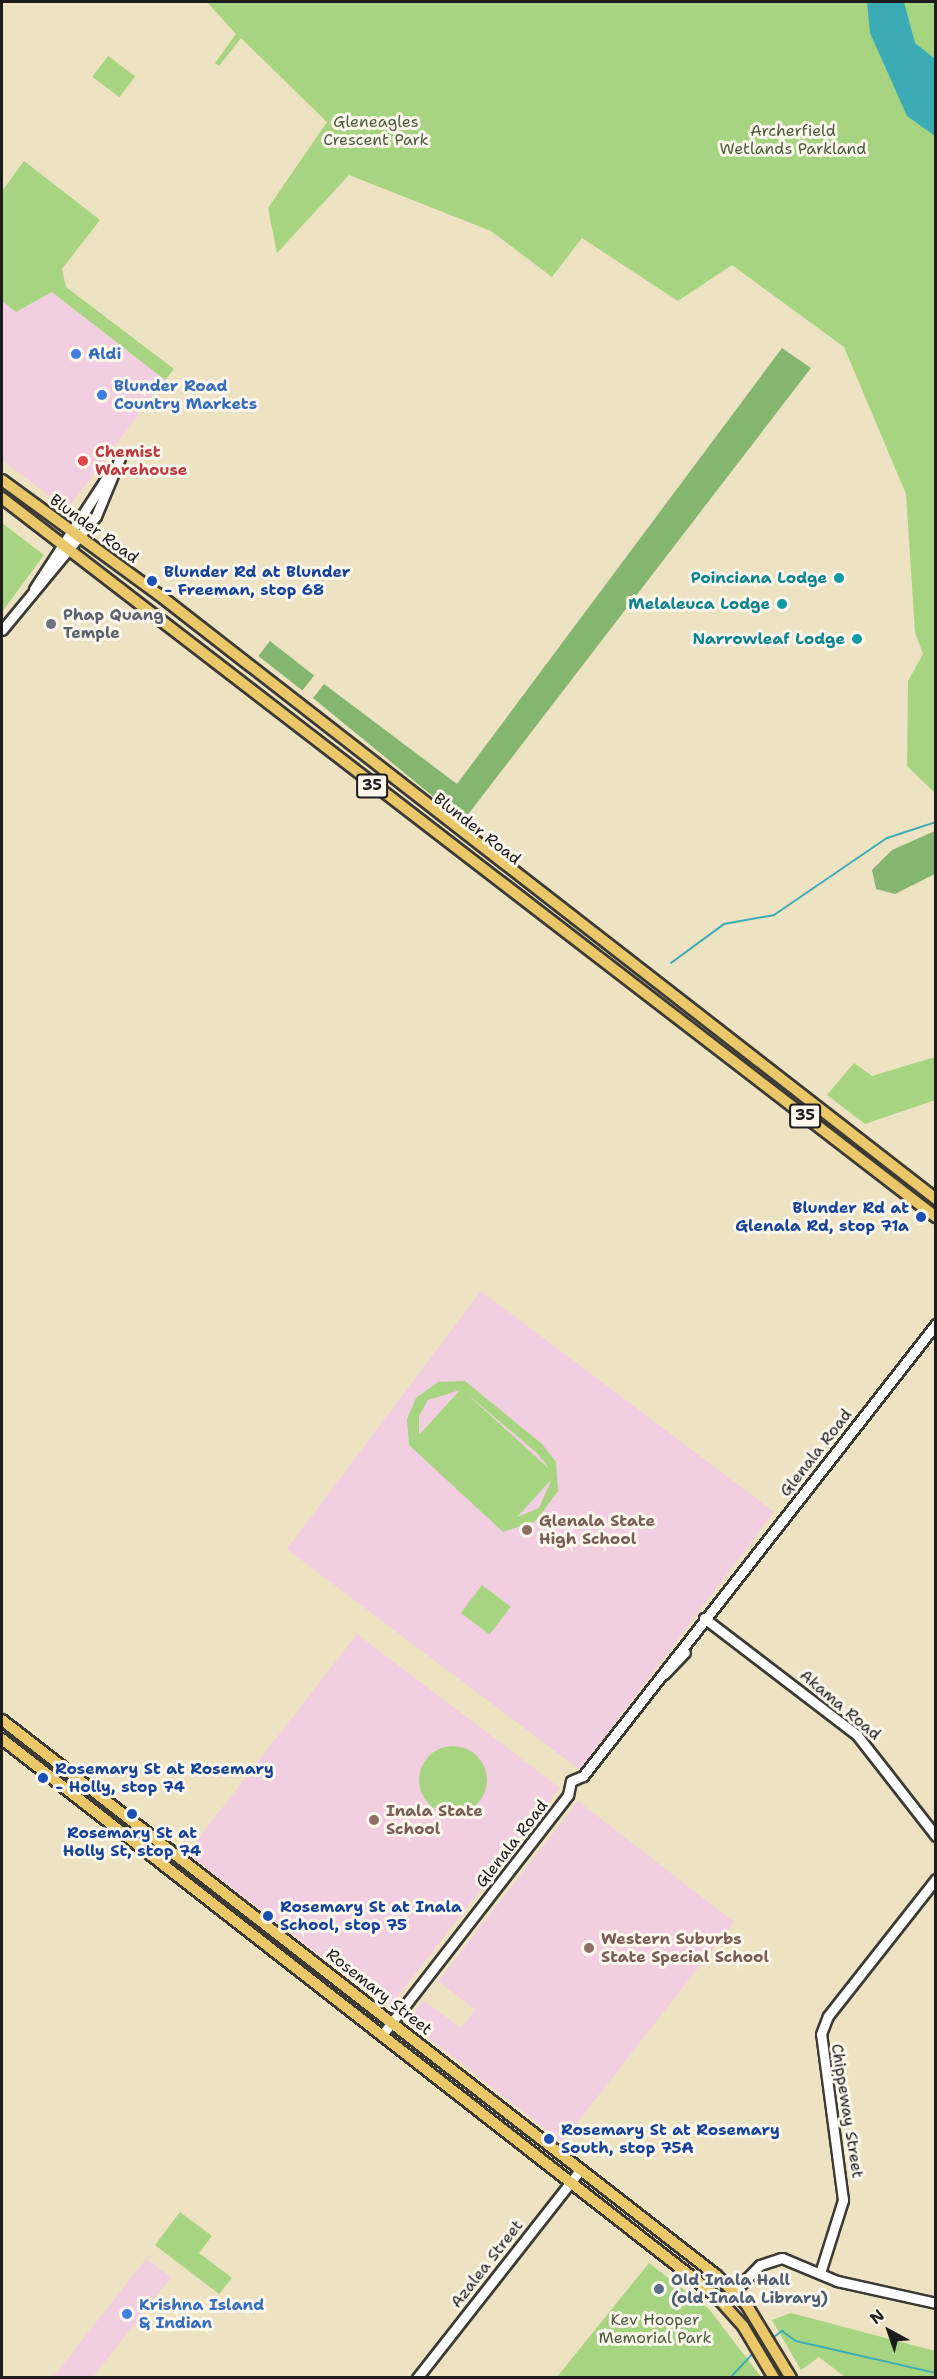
<!DOCTYPE html>
<html>
<head>
<meta charset="utf-8">
<style>
  body { margin:0 }
  #map { position:relative; width:937px; height:2379px; overflow:hidden; background:#ede2c1; font-family:"Shantell Sans",sans-serif }
  div>[style] { position:absolute }
  .built>* { inset:0; background:#f2cfe0; transform-origin:0 0 }
  .green>* { inset:0; background:#a7d481; transform-origin:0 0 }
  .round { border-radius:50% }
  .forest>* { inset:0; background:#85b66f; transform-origin:0 0 }
  .water>* { inset:0; background:#3bacb6 }
  .stream>* { height:2px; margin:-1px; padding:0 1px; transform-origin:1px; border-radius:1px; background:#3bacb6 }
  .roads { filter:drop-shadow(2px 0 #3b3a35) drop-shadow(-2px 0 #3b3a35) drop-shadow(0 2px #3b3a35) drop-shadow(0 -2px #3b3a35) }
  .minor>* { height:9px; margin:-4.5px; padding:0 4.5px; transform-origin:4.5px; border-radius:4.5px; background:#fff }
  .major>* { height:10px; margin:-5px; padding:0 5px; transform-origin:5px; border-radius:5px; background:#eac769 }
  .dots>* { width:16px; height:16px; translate:-50% -50%; box-sizing:border-box; border:3px solid #fbf7ec; border-radius:50% }
  span { translate:-50% -50%; white-space:nowrap; text-align:center; line-height:1.15; -webkit-text-stroke:6px #fbf7ec; paint-order:stroke }
  .shield-label span { padding:2px 4px; background:#fbf7ec; border:2px solid; border-radius:4px; -webkit-text-stroke-width:0 }
  .shield-label { font-size:15px; color:#1c1c1c; font-weight:700 }
  .park-label { font-size:16px; color:#4d5c3f }
  .shop-label { font-size:16px; color:#366cbe; font-weight:700 }
  .left { translate:0 -50%; text-align:left }
  .health-label { font-size:16px; color:#be3a42; font-weight:700 }
  .street-label { font-size:16px; color:#1c1c1c }
  .transit-label { font-size:16px; color:#164399; font-weight:700 }
  .right { translate:-100% -50%; text-align:right }
  .culture-label { font-size:16px; color:#0d838f; font-weight:700 }
  .worship-label { font-size:16px; color:#5b616d; font-weight:700 }
  .education-label { font-size:16px; color:#785e54; font-weight:700 }
  .service-label { font-size:16px; color:#4e5e75; font-weight:700 }
  .frame { position:absolute; inset:0; border:3px solid #1c1c1c; pointer-events:none }
  .north { position:absolute; left:859px; top:2301px; width:60px; height:60px; -webkit-text-stroke:4px #fbf7ec; paint-order:stroke; rotate:320deg; font-size:16px; font-weight:700; line-height:24px; text-align:center; color:#1c1c1c }
  .north::after { content:''; display:block; margin:auto; width:21px; height:27px; background:#1c1c1c; clip-path:polygon(50% 0,100% 100%,50% 72%,0 100%) }
</style>
</head>
<body>
<div id="map">
  <div class="built">
    <i style="clip-path:polygon(52px 292px,165px 380px,67px 509px,2px 460px,2px 301px,16px 312px)"></i>
    <i style="left:481px;top:1291px;width:367px;height:323px;rotate:37deg"></i>
    <i style="clip-path:polygon(357px 1634px,560px 1788px,391px 2005px,384px 2005px,187px 1853px)"></i>
    <i style="clip-path:polygon(578px 1801px,734px 1922px,562px 2142px,408px 2022px,423px 2000px,461px 2028px,475px 2010px,438px 1981px)"></i>
    <i style="clip-path:polygon(146px 2259px,171px 2277px,93px 2377px,53px 2377px)"></i>
  </div>
  <div class="green">
    <i style="clip-path:polygon(207px 2px,935px 2px,935px 793px,907px 766px,908px 681px,923px 654px,915px 632px,906px 494px,844px 347px,732px 265px,678px 301px,582px 238px,552px 277px,491px 231px,349px 175px,277px 253px,268px 208px,327px 122px,241px 38px,219px 66px,215px 63px,236px 34px)"></i>
    <i style="left:108px;top:56px;width:34px;height:26px;rotate:37deg"></i>
    <i style="clip-path:polygon(24px 161px,100px 220px,62px 269px,66px 287px,174px 369px,165px 380px,52px 292px,16px 312px,2px 301px,2px 191px)"></i>
    <i style="clip-path:polygon(2px 523px,44px 555px,2px 612px)"></i>
    <i style="clip-path:polygon(935px 1057px,935px 1100px,865px 1124px,827px 1095px,854px 1063px,872px 1076px)"></i>
    <i style="clip-path:polygon(evenodd,465px 1381px,542px 1444px,556px 1462px,558px 1491px,536px 1521px,503px 1532px,409px 1445px,407px 1419px,416px 1398px,438px 1382px,465px 1381px,460px 1390px,420px 1434px,419px 1434px,419px 1416px,428px 1400px,460px 1390px,465px 1381px,466px 1393px,537px 1453px,548px 1467px,547px 1467px,466px 1393px,465px 1381px,551px 1481px,539px 1508px,517px 1517px,550px 1481px,551px 1481px)"></i>
    <i style="left:482px;top:1585px;width:36px;height:35px;rotate:37deg"></i>
    <i class="round" style="left:419px;top:1746px;width:68px;height:68px"></i>
    <i style="clip-path:polygon(180px 2212px,212px 2236px,199px 2253px,232px 2278px,219px 2294px,155px 2245px)"></i>
    <i style="clip-path:polygon(649px 2263px,709px 2309px,761px 2377px,557px 2377px)"></i>
    <i style="clip-path:polygon(791px 2313px,935px 2351px,935px 2377px,845px 2377px,819px 2357px,801px 2370px,772px 2320px)"></i>
  </div>
  <div class="forest">
    <i style="clip-path:polygon(782px 348px,811px 368px,463px 821px,313px 698px,324px 684px,457px 784px)"></i>
    <i style="left:270px;top:641px;width:56px;height:19px;rotate:38deg"></i>
    <i style="clip-path:polygon(935px 831px,935px 874px,895px 894px,876px 889px,872px 870px,892px 850px)"></i>
  </div>
  <div class="water">
    <i style="clip-path:polygon(867px 2px,904px 2px,915px 43px,935px 59px,935px 136px,907px 116px,870px 33px)"></i>
  </div>
  <div class="stream">
    <i style="left:671px;top:963px;width:66px;rotate:-36.3deg"></i>
    <i style="left:724px;top:924px;width:51px;rotate:-10.2deg"></i>
    <i style="left:774px;top:915px;width:137px;rotate:-34.3deg"></i>
    <i style="left:887px;top:838px;width:52px;rotate:-18.1deg"></i>
    <i style="left:771px;top:2339px;width:14px;rotate:-36deg"></i>
    <i style="left:782px;top:2331px;width:17px;rotate:36deg"></i>
    <i style="left:796px;top:2341px;width:144px;rotate:12.9deg"></i>
    <i style="left:730px;top:2378px;width:35px;rotate:-47deg"></i>
  </div>
  <div class="roads">
    <div class="minor">
      <i style="left:34px;top:589px;width:145px;rotate:-56.9deg"></i>
      <i style="left:2px;top:630px;width:148px;rotate:-50.5deg"></i>
      <i style="left:96px;top:516px;width:63px;rotate:-67.5deg"></i>
      <i style="left:704px;top:1618px;width:193px;rotate:37.4deg"></i>
      <i style="left:857px;top:1735px;width:128px;rotate:52deg"></i>
      <i style="left:664px;top:1674px;width:30px;rotate:-46deg"></i>
      <i style="left:382px;top:2035px;width:304px;rotate:-52.2deg"></i>
      <i style="left:568px;top:1795px;width:14px;rotate:-78deg"></i>
      <i style="left:571px;top:1781px;width:13px;rotate:-23deg"></i>
      <i style="left:583px;top:1776px;width:574px;rotate:-52.01deg"></i>
      <i style="left:820px;top:2273px;width:77px;rotate:-72.5deg"></i>
      <i style="left:843px;top:2200px;width:167px;rotate:-97.5deg"></i>
      <i style="left:821px;top:2034px;width:19px;rotate:-69deg"></i>
      <i style="left:828px;top:2016px;width:174px;rotate:-51.8deg"></i>
      <i style="left:723px;top:2303px;width:53px;rotate:-45.8deg"></i>
      <i style="left:760px;top:2265px;width:23px;rotate:-18deg"></i>
      <i style="left:782px;top:2258px;width:60px;rotate:22.7deg"></i>
      <i style="left:837px;top:2281px;width:101px;rotate:12.5deg"></i>
      <i style="left:417px;top:2378px;width:264px;rotate:-51.9deg"></i>
    </div>
    <div class="major">
      <i style="left:2px;top:480px;width:193px;rotate:36.2deg"></i>
      <i style="left:158px;top:594px;width:986px;rotate:37.87deg"></i>
      <i style="left:2px;top:498px;width:1179px;rotate:37.59deg"></i>
      <i style="left:2px;top:1720px;width:904px;rotate:37.86deg"></i>
      <i style="left:716px;top:2275px;width:42px;rotate:44deg"></i>
      <i style="left:746px;top:2304px;width:87px;rotate:58.7deg"></i>
      <i style="left:2px;top:1739px;width:904px;rotate:37.95deg"></i>
      <i style="left:715px;top:2295px;width:42px;rotate:47.9deg"></i>
      <i style="left:743px;top:2326px;width:61px;rotate:59.2deg"></i>
    </div>
  </div>
  <div class="dots">
    <i style="left:76px;top:354px;background:#3f7fe0"></i>
    <i style="left:102px;top:395px;background:#3f7fe0"></i>
    <i style="left:83px;top:461px;background:#e0444e"></i>
    <i style="left:839px;top:578px;background:#0f9aa8"></i>
    <i style="left:152px;top:581px;background:#1a4fb4"></i>
    <i style="left:782px;top:604px;background:#0f9aa8"></i>
    <i style="left:51px;top:624px;background:#6b7280"></i>
    <i style="left:857px;top:639px;background:#0f9aa8"></i>
    <i style="left:921px;top:1217px;background:#1a4fb4"></i>
    <i style="left:527px;top:1530px;background:#8d6e63"></i>
    <i style="left:43px;top:1778px;background:#1a4fb4"></i>
    <i style="left:132px;top:1814px;background:#1a4fb4"></i>
    <i style="left:374px;top:1820px;background:#8d6e63"></i>
    <i style="left:268px;top:1916px;background:#1a4fb4"></i>
    <i style="left:589px;top:1948px;background:#8d6e63"></i>
    <i style="left:549px;top:2139px;background:#1a4fb4"></i>
    <i style="left:659px;top:2289px;background:#5c6f8a"></i>
    <i style="left:127px;top:2314px;background:#3f7fe0"></i>
  </div>
  <div class="shield-label">
    <span style="left:372px;top:786px">35</span>
    <span style="left:805px;top:1116px">35</span>
  </div>
  <div class="park-label">
    <span style="left:376px;top:131px">Gleneagles<br>Crescent Park</span>
    <span style="left:793px;top:140px">Archerfield<br>Wetlands Parkland</span>
    <span style="left:655px;top:2329px">Kev Hooper<br>Memorial Park</span>
  </div>
  <div class="shop-label">
    <span class="left" style="left:88px;top:354px">Aldi</span>
    <span class="left" style="left:114px;top:395px">Blunder Road<br>Country Markets</span>
    <span class="left" style="left:139px;top:2314px">Krishna Island<br>&amp; Indian</span>
  </div>
  <div class="health-label">
    <span class="left" style="left:95px;top:461px">Chemist<br>Warehouse</span>
  </div>
  <div class="street-label">
    <span style="left:94px;top:529px;rotate:36deg">Blunder Road</span>
    <span style="left:477px;top:829px;rotate:38deg">Blunder Road</span>
    <span style="left:816px;top:1453px;rotate:-52deg">Glenala Road</span>
    <span style="left:840px;top:1705px;rotate:40deg">Akama Road</span>
    <span style="left:512px;top:1844px;rotate:-52deg">Glenala Road</span>
    <span style="left:379px;top:1992px;rotate:38deg">Rosemary Street</span>
    <span style="left:847px;top:2111px;rotate:81deg">Chippeway Street</span>
    <span style="left:487px;top:2264px;rotate:-52deg">Azalea Street</span>
  </div>
  <div class="transit-label">
    <span class="left" style="left:164px;top:581px">Blunder Rd at Blunder<br>- Freeman, stop 68</span>
    <span class="right" style="left:909px;top:1217px">Blunder Rd at<br>Glenala Rd, stop 71a</span>
    <span class="left" style="left:55px;top:1778px">Rosemary St at Rosemary<br>- Holly, stop 74</span>
    <span style="left:132px;top:1842px">Rosemary St at<br>Holly St, stop 74</span>
    <span class="left" style="left:280px;top:1916px">Rosemary St at Inala<br>School, stop 75</span>
    <span class="left" style="left:561px;top:2139px">Rosemary St at Rosemary<br>South, stop 75A</span>
  </div>
  <div class="culture-label">
    <span class="right" style="left:827px;top:578px">Poinciana Lodge</span>
    <span class="right" style="left:770px;top:604px">Melaleuca Lodge</span>
    <span class="right" style="left:845px;top:639px">Narrowleaf Lodge</span>
  </div>
  <div class="worship-label">
    <span class="left" style="left:63px;top:624px">Phap Quang<br>Temple</span>
  </div>
  <div class="education-label">
    <span class="left" style="left:539px;top:1530px">Glenala State<br>High School</span>
    <span class="left" style="left:386px;top:1820px">Inala State<br>School</span>
    <span class="left" style="left:601px;top:1948px">Western Suburbs<br>State Special School</span>
  </div>
  <div class="service-label">
    <span class="left" style="left:671px;top:2289px">Old Inala Hall<br>(old Inala Library)</span>
  </div>
  <div class="frame"></div>
  <div class="north">N</div>
</div>
</body>
</html>
